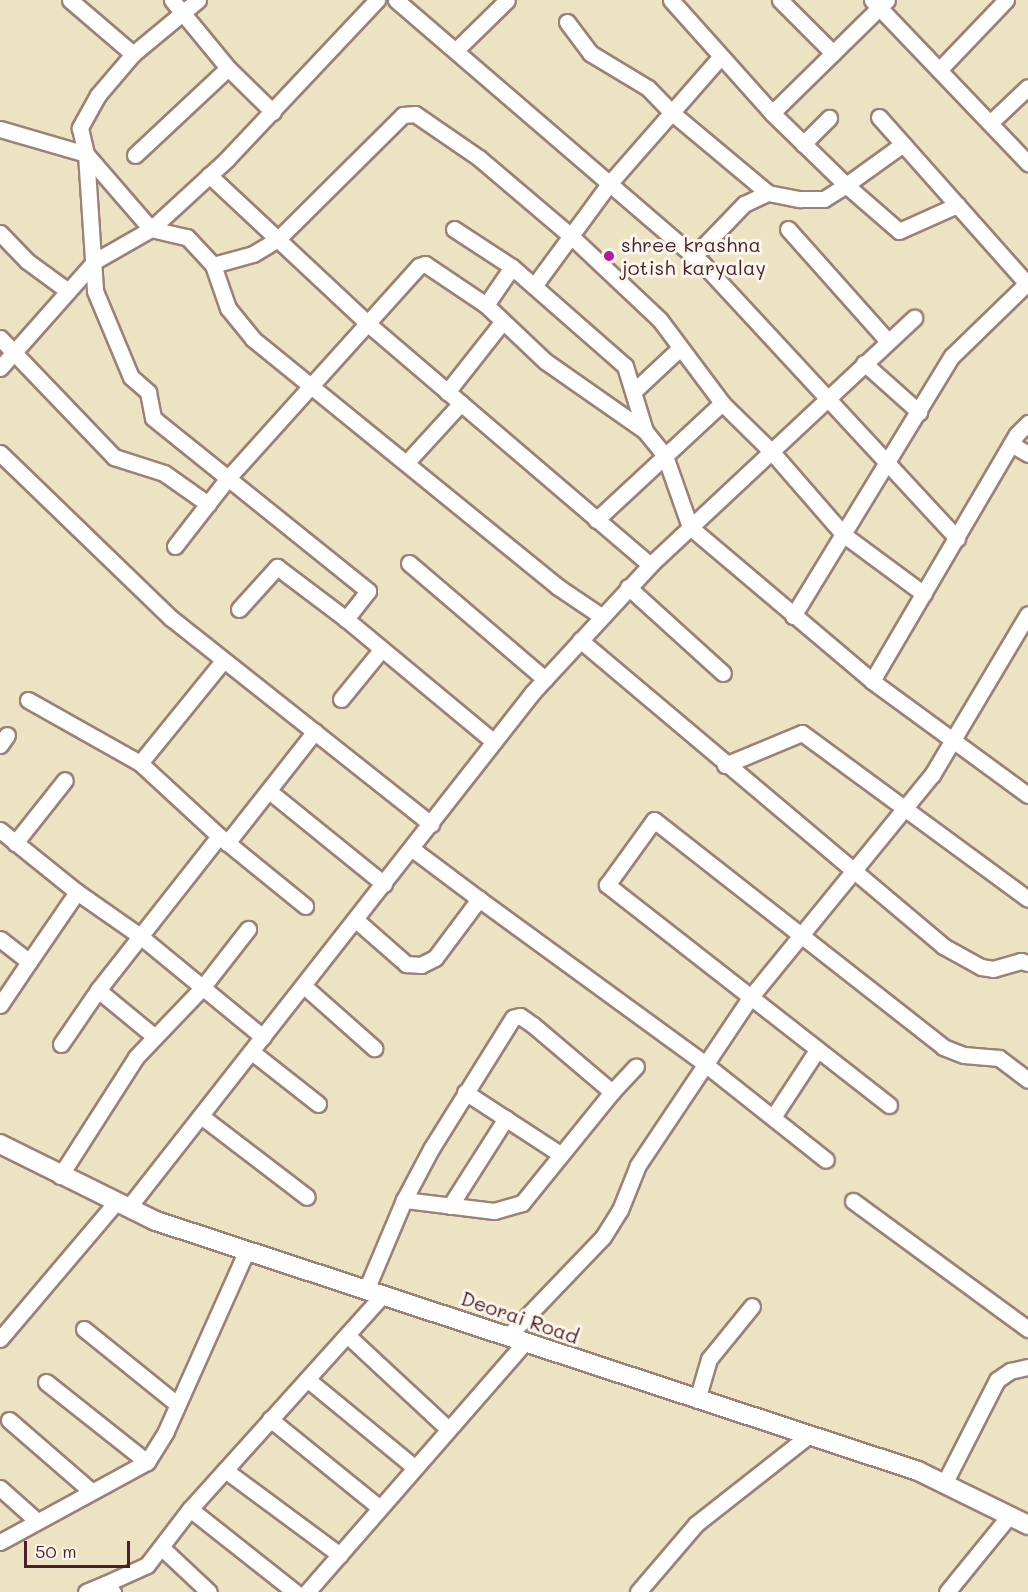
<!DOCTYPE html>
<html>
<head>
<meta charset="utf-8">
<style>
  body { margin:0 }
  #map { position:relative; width:1028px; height:1592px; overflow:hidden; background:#ece3c3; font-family:Mali,sans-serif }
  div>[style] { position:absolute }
  .roads { filter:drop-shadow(2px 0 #9b8177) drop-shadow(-2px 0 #9b8177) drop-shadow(0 2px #9b8177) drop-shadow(0 -2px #9b8177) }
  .minor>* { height:15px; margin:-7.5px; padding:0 7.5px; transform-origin:7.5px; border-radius:7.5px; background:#fff }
  .tertiary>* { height:18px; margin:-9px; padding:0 9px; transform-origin:9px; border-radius:9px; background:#fff }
  .dots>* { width:16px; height:16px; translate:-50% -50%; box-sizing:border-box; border:3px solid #fbf7ec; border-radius:50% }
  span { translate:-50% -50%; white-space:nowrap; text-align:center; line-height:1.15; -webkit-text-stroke:6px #fbf7ec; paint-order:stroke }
  .poi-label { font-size:20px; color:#4a1f2b }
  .left { translate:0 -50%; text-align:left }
  .street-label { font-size:20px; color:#4a1f2b }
  .scale { position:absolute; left:24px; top:1541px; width:106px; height:27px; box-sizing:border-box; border:3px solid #4a1f2b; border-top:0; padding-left:8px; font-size:18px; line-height:21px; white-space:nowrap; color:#4a1f2b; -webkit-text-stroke:4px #fbf7ec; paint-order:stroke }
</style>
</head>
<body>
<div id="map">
  <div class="roads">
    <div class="minor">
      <i style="left:70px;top:0;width:83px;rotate:40.6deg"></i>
      <i style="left:172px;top:0;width:88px;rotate:50.5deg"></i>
      <i style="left:228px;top:68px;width:63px;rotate:44.4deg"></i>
      <i style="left:198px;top:0;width:85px;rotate:140.3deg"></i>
      <i style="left:133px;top:54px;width:54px;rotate:130.5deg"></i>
      <i style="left:98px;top:95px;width:38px;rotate:119deg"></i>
      <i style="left:80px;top:128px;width:27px;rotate:77deg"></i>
      <i style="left:86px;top:154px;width:137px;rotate:86.2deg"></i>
      <i style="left:95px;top:291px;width:93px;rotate:67.3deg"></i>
      <i style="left:131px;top:377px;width:23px;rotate:41deg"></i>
      <i style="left:148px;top:392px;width:26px;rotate:79deg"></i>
      <i style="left:153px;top:418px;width:276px;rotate:38.8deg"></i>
      <i style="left:368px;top:591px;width:36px;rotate:128deg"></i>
      <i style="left:346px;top:619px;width:192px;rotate:39.7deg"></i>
      <i style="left:396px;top:0;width:405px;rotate:40.7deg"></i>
      <i style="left:703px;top:264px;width:374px;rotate:47.2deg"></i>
      <i style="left:671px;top:0;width:152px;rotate:48.2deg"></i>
      <i style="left:772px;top:113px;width:103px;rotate:44.2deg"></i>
      <i style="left:846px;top:185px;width:70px;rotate:-35.7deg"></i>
      <i style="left:780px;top:0;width:75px;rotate:45deg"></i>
      <i style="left:872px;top:0;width:226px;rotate:46.3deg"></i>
      <i style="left:567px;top:22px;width:39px;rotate:53deg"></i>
      <i style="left:590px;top:53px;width:68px;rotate:31.1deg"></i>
      <i style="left:648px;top:88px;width:33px;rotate:46deg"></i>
      <i style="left:671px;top:112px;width:126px;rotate:39.9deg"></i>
      <i style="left:456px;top:50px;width:71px;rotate:-44.4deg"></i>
      <i style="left:939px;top:70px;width:97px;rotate:-46.3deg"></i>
      <i style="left:772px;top:113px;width:161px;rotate:-44.5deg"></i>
      <i style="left:879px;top:117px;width:225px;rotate:48.4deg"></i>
      <i style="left:990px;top:123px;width:52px;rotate:-43.5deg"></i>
      <i style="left:0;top:129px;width:90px;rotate:16.2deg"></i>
      <i style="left:86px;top:154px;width:99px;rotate:49.1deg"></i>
      <i style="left:151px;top:229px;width:37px;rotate:13deg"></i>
      <i style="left:187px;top:237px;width:38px;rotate:47deg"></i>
      <i style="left:213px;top:265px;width:46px;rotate:70.8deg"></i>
      <i style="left:228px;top:308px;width:40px;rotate:51deg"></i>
      <i style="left:253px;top:339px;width:393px;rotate:39.1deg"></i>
      <i style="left:558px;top:587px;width:52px;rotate:34deg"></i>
      <i style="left:803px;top:144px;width:37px;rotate:-45deg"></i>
      <i style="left:135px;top:155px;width:127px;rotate:-43.1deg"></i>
      <i style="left:209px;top:175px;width:216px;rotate:43.1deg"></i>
      <i style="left:367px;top:323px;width:372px;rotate:40.5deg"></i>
      <i style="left:454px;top:229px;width:69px;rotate:33.2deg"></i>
      <i style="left:512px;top:267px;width:150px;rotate:41.2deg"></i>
      <i style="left:625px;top:366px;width:68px;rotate:72.9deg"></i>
      <i style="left:645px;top:431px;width:32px;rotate:51deg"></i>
      <i style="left:665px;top:456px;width:75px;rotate:70.6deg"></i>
      <i style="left:690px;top:527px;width:238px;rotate:40.2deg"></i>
      <i style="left:872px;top:681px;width:193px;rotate:36.2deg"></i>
      <i style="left:788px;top:229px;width:149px;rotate:48.3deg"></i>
      <i style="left:0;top:233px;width:39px;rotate:46deg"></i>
      <i style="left:27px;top:261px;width:51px;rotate:36.2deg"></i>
      <i style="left:694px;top:256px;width:72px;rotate:-46.1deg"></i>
      <i style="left:744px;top:204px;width:26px;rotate:-25deg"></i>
      <i style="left:768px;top:193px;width:33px;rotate:11deg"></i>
      <i style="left:800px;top:199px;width:24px"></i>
      <i style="left:824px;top:199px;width:26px;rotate:-32deg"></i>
      <i style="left:846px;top:185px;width:70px;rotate:41deg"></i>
      <i style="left:899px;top:231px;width:64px;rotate:-24.1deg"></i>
      <i style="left:213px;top:265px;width:41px;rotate:-15.4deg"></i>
      <i style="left:253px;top:254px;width:29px;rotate:-31deg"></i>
      <i style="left:278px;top:239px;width:176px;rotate:-44.8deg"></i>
      <i style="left:403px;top:115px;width:12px;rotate:-5deg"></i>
      <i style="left:415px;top:114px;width:78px;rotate:34.5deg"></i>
      <i style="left:479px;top:158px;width:122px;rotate:40.3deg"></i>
      <i style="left:572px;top:237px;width:121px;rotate:43.3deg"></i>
      <i style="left:660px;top:320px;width:104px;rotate:53.2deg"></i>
      <i style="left:722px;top:403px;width:69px;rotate:44.4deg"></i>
      <i style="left:771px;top:451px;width:111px;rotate:49deg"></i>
      <i style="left:844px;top:535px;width:99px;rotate:36.4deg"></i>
      <i style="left:512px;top:267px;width:46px;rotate:124.4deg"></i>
      <i style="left:486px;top:305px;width:81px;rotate:43.5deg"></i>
      <i style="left:545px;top:361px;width:122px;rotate:35deg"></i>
      <i style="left:534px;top:286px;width:127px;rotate:-53.7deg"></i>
      <i style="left:609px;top:184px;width:169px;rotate:-48.8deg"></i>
      <i style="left:0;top:338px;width:165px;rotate:46.2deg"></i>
      <i style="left:114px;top:457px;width:52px;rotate:17.7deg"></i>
      <i style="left:164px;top:473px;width:54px;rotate:35.2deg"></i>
      <i style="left:864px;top:363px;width:74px;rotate:41.7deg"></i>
      <i style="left:0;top:368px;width:143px;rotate:-48.4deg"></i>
      <i style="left:95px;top:261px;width:64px;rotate:-29.7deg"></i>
      <i style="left:151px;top:229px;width:103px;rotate:-42.6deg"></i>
      <i style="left:227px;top:159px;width:219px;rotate:-46.7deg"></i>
      <i style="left:634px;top:391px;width:63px;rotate:-43.1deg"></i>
      <i style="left:447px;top:392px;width:90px;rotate:-51.7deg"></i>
      <i style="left:1011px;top:444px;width:20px;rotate:30deg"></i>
      <i style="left:0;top:453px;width:238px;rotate:44deg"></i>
      <i style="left:171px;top:618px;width:332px;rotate:38.4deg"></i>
      <i style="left:407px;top:462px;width:80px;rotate:-47.5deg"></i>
      <i style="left:596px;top:520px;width:172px;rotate:-42.9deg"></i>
      <i style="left:175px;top:546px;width:86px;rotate:-52.1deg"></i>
      <i style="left:228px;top:478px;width:285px;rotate:-48deg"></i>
      <i style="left:419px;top:266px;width:6px;rotate:-18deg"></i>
      <i style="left:425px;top:264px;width:73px;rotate:33.9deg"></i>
      <i style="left:409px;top:563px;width:179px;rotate:40.5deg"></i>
      <i style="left:628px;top:587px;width:128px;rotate:42.2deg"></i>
      <i style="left:239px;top:609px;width:57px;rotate:-47.9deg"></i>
      <i style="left:277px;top:567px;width:86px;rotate:37deg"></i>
      <i style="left:793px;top:616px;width:305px;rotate:-58.6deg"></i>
      <i style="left:952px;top:356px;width:105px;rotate:-44.2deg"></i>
      <i style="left:580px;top:640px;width:475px;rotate:40.1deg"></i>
      <i style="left:943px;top:946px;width:43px;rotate:28.9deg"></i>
      <i style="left:981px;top:967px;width:12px;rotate:9deg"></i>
      <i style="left:993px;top:969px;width:29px;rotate:-16deg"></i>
      <i style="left:1021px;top:961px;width:7px;rotate:16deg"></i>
      <i style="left:872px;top:681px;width:286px;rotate:-59.6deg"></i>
      <i style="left:1017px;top:434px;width:16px;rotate:-45deg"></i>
      <i style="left:341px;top:699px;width:63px;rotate:-50.8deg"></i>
      <i style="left:28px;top:700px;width:129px;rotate:29.4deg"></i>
      <i style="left:140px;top:763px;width:108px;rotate:42.7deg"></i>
      <i style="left:219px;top:836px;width:111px;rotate:39.1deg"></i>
      <i style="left:0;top:745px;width:12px;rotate:-55deg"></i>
      <i style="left:140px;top:763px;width:132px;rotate:-50.9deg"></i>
      <i style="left:725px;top:765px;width:83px;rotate:-22.6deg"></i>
      <i style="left:802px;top:733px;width:280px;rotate:36.3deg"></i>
      <i style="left:269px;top:791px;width:148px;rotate:39deg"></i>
      <i style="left:0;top:830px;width:99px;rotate:38.8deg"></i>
      <i style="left:77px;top:892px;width:77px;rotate:34.9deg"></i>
      <i style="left:140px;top:936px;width:159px;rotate:39.4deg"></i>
      <i style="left:15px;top:843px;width:80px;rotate:-51.6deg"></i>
      <i style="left:227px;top:843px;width:142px;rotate:-51.8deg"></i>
      <i style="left:411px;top:848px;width:85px;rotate:36.9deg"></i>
      <i style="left:356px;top:920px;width:67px;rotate:41.3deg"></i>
      <i style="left:406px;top:964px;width:15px;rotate:4deg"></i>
      <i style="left:421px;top:965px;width:16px;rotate:-27deg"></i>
      <i style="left:435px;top:958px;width:74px;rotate:-53.3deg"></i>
      <i style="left:479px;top:899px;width:280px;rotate:36.1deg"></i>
      <i style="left:705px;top:1064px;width:154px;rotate:38.4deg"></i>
      <i style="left:0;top:939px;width:37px;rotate:38deg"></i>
      <i style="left:29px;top:962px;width:85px;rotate:-55.6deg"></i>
      <i style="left:304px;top:986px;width:94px;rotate:41.5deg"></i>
      <i style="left:0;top:1005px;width:52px;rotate:-56deg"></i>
      <i style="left:155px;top:1037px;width:74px;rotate:-140.5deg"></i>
      <i style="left:98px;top:990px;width:196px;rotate:-51.8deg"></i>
      <i style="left:61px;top:1044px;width:65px;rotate:-55.6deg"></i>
      <i style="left:252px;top:1052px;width:84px;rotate:38.2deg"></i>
      <i style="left:465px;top:1092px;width:113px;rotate:33.1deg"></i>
      <i style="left:612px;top:1092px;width:35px;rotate:-47deg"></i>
      <i style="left:889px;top:1105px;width:358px;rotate:-142deg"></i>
      <i style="left:607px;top:885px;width:80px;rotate:-54.1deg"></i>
      <i style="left:654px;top:820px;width:367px;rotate:38.1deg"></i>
      <i style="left:943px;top:1047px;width:22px;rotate:21deg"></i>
      <i style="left:964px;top:1055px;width:35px;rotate:5deg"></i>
      <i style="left:999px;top:1058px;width:36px;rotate:37deg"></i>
      <i style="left:201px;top:1116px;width:133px;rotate:37.4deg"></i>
      <i style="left:773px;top:1117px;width:80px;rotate:-56.7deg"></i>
      <i style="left:60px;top:1176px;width:141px;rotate:-57.4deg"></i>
      <i style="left:136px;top:1057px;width:95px;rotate:-46.3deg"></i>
      <i style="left:202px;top:988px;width:75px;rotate:-52.1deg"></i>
      <i style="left:853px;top:1201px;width:217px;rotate:36.2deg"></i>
      <i style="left:450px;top:1206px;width:104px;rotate:-57.5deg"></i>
      <i style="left:128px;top:1208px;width:656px;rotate:-51.87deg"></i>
      <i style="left:533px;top:692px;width:173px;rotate:-47.3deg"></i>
      <i style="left:650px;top:565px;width:362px;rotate:-43.1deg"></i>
      <i style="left:366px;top:1290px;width:98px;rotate:-67.1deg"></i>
      <i style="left:404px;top:1200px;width:58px;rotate:-62.1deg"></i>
      <i style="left:431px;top:1149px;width:155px;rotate:-58deg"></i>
      <i style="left:513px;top:1018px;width:7px;rotate:-16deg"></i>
      <i style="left:520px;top:1016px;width:16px;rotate:35deg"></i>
      <i style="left:533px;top:1025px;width:104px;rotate:40.3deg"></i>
      <i style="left:612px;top:1092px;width:143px;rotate:129deg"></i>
      <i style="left:522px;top:1203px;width:29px;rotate:164deg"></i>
      <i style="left:494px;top:1211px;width:91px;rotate:-173deg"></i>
      <i style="left:84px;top:1329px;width:119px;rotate:38.9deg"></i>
      <i style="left:347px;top:1335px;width:137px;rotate:42.9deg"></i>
      <i style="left:508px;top:1336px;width:137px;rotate:-46.2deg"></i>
      <i style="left:603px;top:1237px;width:32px;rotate:-58deg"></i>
      <i style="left:620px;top:1210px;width:48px;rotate:-68.2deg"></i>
      <i style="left:638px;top:1165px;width:200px;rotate:-56.2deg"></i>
      <i style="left:749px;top:999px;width:289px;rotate:-50.8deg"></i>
      <i style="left:932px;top:775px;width:187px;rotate:-59.2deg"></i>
      <i style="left:0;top:1339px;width:180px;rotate:-49.7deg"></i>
      <i style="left:307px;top:1379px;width:139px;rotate:39.4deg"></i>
      <i style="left:46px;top:1382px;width:129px;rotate:38.4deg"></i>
      <i style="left:697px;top:1400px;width:43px;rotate:-73.7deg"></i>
      <i style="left:709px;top:1359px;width:68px;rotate:-50.9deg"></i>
      <i style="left:270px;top:1419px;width:141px;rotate:39deg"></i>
      <i style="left:9px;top:1420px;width:108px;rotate:40.9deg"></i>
      <i style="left:225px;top:1470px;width:143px;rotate:36.5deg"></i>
      <i style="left:944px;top:1484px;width:117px;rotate:-63deg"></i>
      <i style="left:997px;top:1380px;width:16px;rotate:-35deg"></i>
      <i style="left:1010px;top:1371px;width:18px;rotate:-13deg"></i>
      <i style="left:0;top:1488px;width:50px;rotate:41.7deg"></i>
      <i style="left:190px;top:1509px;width:134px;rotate:38.3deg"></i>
      <i style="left:0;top:1542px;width:167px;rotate:-28.6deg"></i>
      <i style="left:147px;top:1462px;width:36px;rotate:-58deg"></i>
      <i style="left:166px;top:1431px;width:198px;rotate:-65.9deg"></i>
      <i style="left:162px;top:1548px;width:64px;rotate:43.1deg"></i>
      <i style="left:86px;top:1592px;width:21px;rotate:-23deg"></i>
      <i style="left:113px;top:1592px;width:11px;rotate:-135deg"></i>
      <i style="left:105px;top:1584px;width:46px;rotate:-24.3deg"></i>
      <i style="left:147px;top:1565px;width:71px;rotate:-52.5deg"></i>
      <i style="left:190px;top:1509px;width:288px;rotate:-48deg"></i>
      <i style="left:307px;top:1592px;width:332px;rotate:-48.9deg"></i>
      <i style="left:638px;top:1592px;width:89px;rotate:-49.5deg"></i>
      <i style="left:696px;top:1524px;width:144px;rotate:-38.2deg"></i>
      <i style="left:947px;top:1592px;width:98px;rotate:-50.8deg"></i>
    </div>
    <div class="tertiary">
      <i style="left:0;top:1144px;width:174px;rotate:26.3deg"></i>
      <i style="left:156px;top:1221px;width:802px;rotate:18.16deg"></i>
      <i style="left:918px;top:1471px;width:123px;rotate:26.1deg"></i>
    </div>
  </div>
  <div class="dots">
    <i style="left:609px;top:256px;background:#b5179e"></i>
  </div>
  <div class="poi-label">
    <span class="left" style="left:621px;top:256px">shree krashna<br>jotish karyalay</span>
  </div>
  <div class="street-label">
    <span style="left:520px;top:1317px;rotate:19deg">Deorai Road</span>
  </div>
  <div class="scale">50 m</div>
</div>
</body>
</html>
